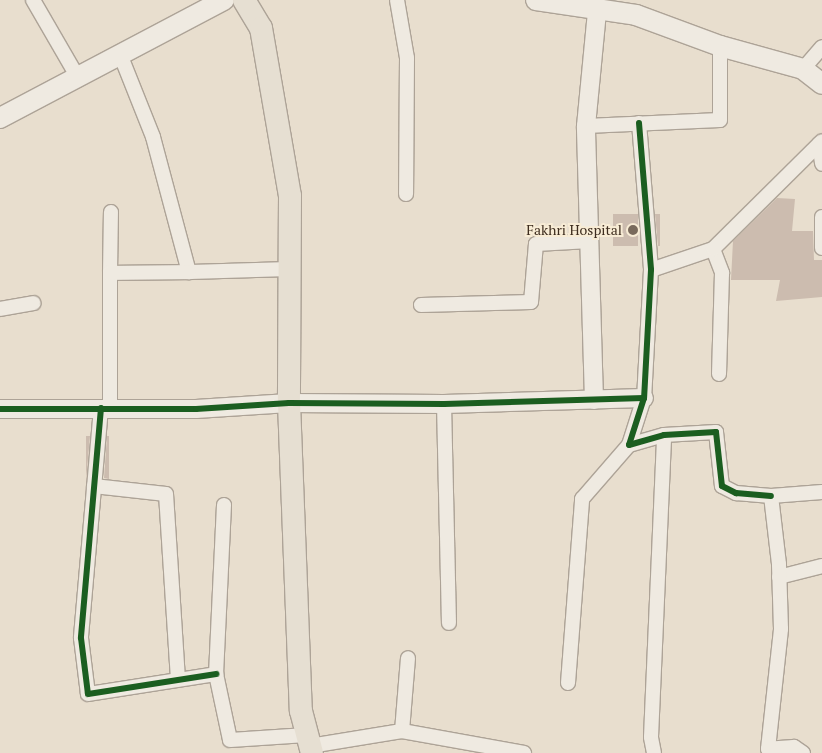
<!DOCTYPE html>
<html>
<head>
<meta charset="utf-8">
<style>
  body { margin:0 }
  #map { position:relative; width:822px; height:753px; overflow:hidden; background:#e8dece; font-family:"PT Serif",serif }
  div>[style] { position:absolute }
  .building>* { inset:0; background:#ccbcaf; transform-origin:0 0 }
  .roads { filter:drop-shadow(1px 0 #ada397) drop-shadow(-1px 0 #ada397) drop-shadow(0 1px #ada397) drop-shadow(0 -1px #ada397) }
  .minor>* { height:14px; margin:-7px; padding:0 7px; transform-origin:7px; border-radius:7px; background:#efeae1 }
  .tertiary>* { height:18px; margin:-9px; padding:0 9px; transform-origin:9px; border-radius:9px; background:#efeae1 }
  .secondary>* { height:20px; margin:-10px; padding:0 10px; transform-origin:10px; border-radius:10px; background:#efeae1 }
  .primary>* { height:22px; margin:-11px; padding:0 11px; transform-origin:11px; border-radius:11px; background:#e6dfd2 }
  .cycleway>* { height:6px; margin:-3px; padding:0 3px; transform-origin:3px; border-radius:3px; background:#1b5e20 }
  .dots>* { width:14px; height:14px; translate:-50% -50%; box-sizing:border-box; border:2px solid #f8ecd5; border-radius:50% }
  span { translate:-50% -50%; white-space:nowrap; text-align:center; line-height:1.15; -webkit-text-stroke:4px #f8ecd5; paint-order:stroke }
  .poi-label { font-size:14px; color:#3d2c1e }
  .right { translate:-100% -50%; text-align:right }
</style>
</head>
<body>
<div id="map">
  <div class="building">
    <i style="clip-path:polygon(777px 198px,795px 199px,792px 231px,813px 231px,814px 260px,822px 260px,822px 297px,776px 301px,780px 280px,731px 280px,733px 241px)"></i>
    <i style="left:613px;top:214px;width:25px;height:32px"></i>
    <i style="clip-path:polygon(655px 214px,660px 214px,660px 246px,658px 246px)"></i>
    <i style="clip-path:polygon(86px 436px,90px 436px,86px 481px)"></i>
    <i style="clip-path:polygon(107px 436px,109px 436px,109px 479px,104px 478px)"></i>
  </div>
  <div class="roads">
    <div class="minor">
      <i style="left:33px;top:0;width:88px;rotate:59.9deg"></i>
      <i style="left:397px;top:0;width:59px;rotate:80.2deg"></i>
      <i style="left:407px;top:58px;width:136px;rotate:90.4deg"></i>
      <i style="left:120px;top:54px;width:89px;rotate:68.3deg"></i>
      <i style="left:153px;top:137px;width:140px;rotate:75.1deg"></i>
      <i style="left:189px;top:272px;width:101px;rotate:-1.7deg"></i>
      <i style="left:803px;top:69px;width:29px;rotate:-49deg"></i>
      <i style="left:639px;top:123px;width:147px;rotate:85.3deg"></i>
      <i style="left:651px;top:270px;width:128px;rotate:93.1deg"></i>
      <i style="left:644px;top:398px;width:49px;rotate:107.7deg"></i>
      <i style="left:629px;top:445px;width:36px;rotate:-16deg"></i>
      <i style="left:664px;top:435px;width:52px;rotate:-3.3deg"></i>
      <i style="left:716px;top:432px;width:54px;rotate:83.7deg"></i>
      <i style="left:722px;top:486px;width:16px;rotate:27deg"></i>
      <i style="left:736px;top:493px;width:35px;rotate:5deg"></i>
      <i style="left:586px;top:126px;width:134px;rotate:-2.6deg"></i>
      <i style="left:720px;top:120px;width:74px;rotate:-90deg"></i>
      <i style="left:819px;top:144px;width:20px;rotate:81deg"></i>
      <i style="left:822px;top:217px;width:31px;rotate:90deg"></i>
      <i style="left:713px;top:249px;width:26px;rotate:69deg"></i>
      <i style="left:722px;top:273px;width:101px;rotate:91.7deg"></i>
      <i style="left:651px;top:270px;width:65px;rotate:-18.7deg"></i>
      <i style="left:713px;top:249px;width:153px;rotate:-44.7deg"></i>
      <i style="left:110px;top:273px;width:61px;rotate:-89.1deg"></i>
      <i style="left:421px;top:305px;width:110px;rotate:-1.6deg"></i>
      <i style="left:531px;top:302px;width:58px;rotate:-85.1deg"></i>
      <i style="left:536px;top:244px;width:54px;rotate:-3.2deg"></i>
      <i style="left:0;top:309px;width:34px;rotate:-10deg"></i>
      <i style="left:444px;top:404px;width:219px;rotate:88.7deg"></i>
      <i style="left:101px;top:408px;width:231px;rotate:95deg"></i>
      <i style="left:81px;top:638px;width:56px;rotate:82.9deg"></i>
      <i style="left:88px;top:694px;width:130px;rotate:-8.9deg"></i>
      <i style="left:110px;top:408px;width:135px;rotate:-90deg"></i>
      <i style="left:110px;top:273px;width:79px;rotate:-0.7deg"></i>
      <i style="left:94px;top:486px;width:72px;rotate:6.3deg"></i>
      <i style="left:166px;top:494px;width:186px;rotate:86.3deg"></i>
      <i style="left:224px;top:505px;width:169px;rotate:92.7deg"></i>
      <i style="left:216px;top:674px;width:67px;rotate:78deg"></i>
      <i style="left:230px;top:740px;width:77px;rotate:-3.7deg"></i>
      <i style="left:779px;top:577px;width:44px;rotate:-14.3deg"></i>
      <i style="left:568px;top:683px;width:185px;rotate:-85.6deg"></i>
      <i style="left:582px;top:499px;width:72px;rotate:-49deg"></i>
      <i style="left:402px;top:731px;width:73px;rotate:-85.3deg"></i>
      <i style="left:310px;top:746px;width:93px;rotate:-9.3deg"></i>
      <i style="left:402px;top:731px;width:124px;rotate:10.2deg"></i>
      <i style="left:654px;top:753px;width:16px;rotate:-101deg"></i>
      <i style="left:651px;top:737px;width:302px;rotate:-87.5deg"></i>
      <i style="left:803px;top:753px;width:11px;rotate:-146deg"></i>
      <i style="left:794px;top:747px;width:26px;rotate:176deg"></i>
      <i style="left:768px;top:749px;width:121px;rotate:-83.8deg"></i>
      <i style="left:781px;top:629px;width:65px;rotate:-91.8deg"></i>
      <i style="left:779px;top:564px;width:68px;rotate:-96.7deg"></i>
      <i style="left:771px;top:496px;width:51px;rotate:-4.5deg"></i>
    </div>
    <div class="tertiary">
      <i style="left:594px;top:400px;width:274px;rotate:-91.7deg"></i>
      <i style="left:586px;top:126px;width:116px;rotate:-84.5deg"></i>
      <i style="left:0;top:409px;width:196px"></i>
      <i style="left:196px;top:409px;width:93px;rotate:-3.7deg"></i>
      <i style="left:289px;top:403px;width:155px;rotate:0.4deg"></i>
      <i style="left:444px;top:404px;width:200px;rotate:-1.7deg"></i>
    </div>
    <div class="secondary">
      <i style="left:536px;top:0;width:101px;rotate:8.5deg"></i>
      <i style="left:636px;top:15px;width:90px;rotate:20.3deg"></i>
      <i style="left:720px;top:46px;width:86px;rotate:15.5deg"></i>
      <i style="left:803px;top:69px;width:24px;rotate:38deg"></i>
      <i style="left:0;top:118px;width:253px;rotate:-27.8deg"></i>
    </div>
    <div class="primary">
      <i style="left:244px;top:0;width:33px;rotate:59deg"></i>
      <i style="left:261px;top:28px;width:170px;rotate:80.2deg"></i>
      <i style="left:290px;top:196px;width:207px;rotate:90.3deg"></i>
      <i style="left:289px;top:403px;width:308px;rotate:87.8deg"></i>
      <i style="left:301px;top:711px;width:43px;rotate:75.3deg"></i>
    </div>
  </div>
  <div class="cycleway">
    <i style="left:639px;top:123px;width:147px;rotate:85.3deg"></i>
    <i style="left:651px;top:270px;width:128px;rotate:93.1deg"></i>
    <i style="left:644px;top:398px;width:49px;rotate:107.7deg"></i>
    <i style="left:629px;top:445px;width:36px;rotate:-16deg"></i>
    <i style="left:664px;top:435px;width:52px;rotate:-3.3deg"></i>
    <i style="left:716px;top:432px;width:54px;rotate:83.7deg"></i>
    <i style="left:722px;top:486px;width:16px;rotate:27deg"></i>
    <i style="left:736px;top:493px;width:35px;rotate:5deg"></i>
    <i style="left:101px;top:408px;width:231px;rotate:95deg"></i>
    <i style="left:81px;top:638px;width:56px;rotate:82.9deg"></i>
    <i style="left:88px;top:694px;width:130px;rotate:-8.9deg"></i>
    <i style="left:0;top:409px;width:196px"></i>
    <i style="left:196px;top:409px;width:93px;rotate:-3.7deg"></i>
    <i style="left:289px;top:403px;width:155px;rotate:0.4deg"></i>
    <i style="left:444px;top:404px;width:200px;rotate:-1.7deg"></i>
  </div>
  <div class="dots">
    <i style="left:633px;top:230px;background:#796a5c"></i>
  </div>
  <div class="poi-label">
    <span class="right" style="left:622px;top:230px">Fakhri Hospital</span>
  </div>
</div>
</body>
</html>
